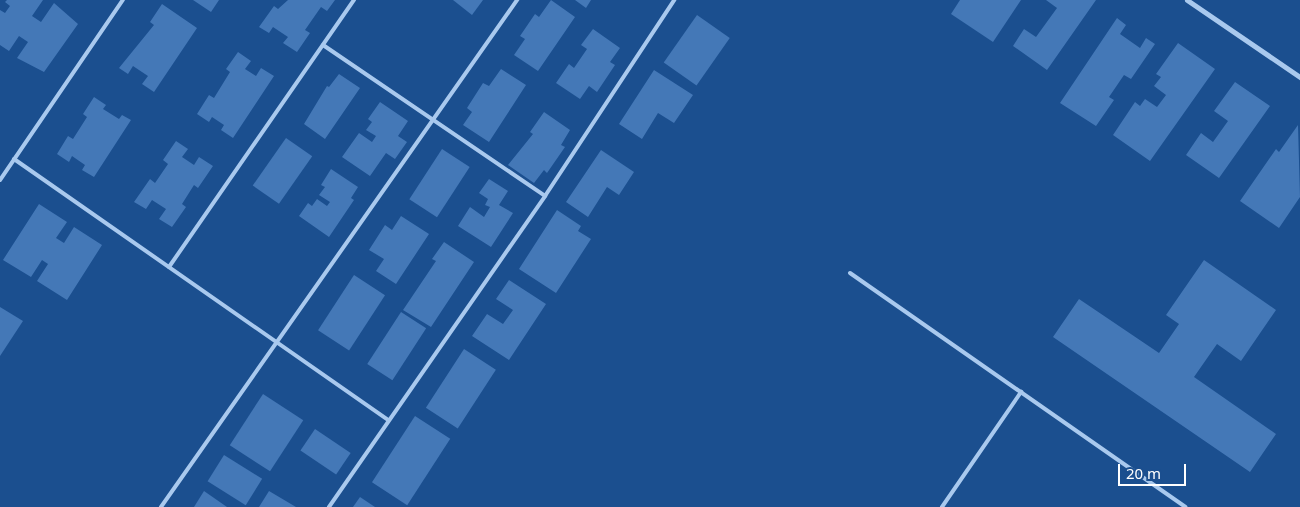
<!DOCTYPE html>
<html>
<head>
<meta charset="utf-8">
<style>
  body { margin:0 }
  #map { position:relative; width:1300px; height:507px; overflow:hidden; background:#1b4f8f; font-family:"Noto Sans",sans-serif }
  div>[style] { position:absolute }
  .building>* { inset:0; background:#4478b7; transform-origin:0 0 }
  .service>* { height:4px; margin:-2px; padding:0 2px; transform-origin:2px; border-radius:2px; background:#a9c9ee }
  .minor>* { height:5px; margin:-2.5px; padding:0 2.5px; transform-origin:2.5px; border-radius:2.5px; background:#a9c9ee }
  span { translate:-50% -50%; white-space:nowrap; text-align:center; line-height:1.15; -webkit-text-stroke:4.5px #1b4f8f; paint-order:stroke }
  .scale { position:absolute; left:1118px; top:464px; width:68px; height:22px; box-sizing:border-box; border:2px solid #fff; border-top:0; padding-left:6px; font-size:15px; line-height:18px; white-space:nowrap; color:#fff; -webkit-text-stroke:4px #1b4f8f; paint-order:stroke }
</style>
</head>
<body>
<div id="map">
  <div class="building">
    <i style="clip-path:polygon(7px 0,43px 0,32px 16px,41px 22px,54px 3px,78px 24px,44px 72px,17px 58px,28px 42px,19px 36px,9px 51px,0 45px,0 10px,5px 13px,10px 6px,5px 2px)"></i>
    <i style="clip-path:polygon(193px 0,219px 0,211px 12px)"></i>
    <i style="clip-path:polygon(288px 0,335px 0,327px 11px,321px 7px,305px 30px,310px 33px,297px 52px,283px 43px,288px 37px,273px 27px,269px 33px,259px 27px,274px 6px,278px 9px)"></i>
    <i style="clip-path:polygon(453px 0,483px 0,472px 15px)"></i>
    <i style="clip-path:polygon(551px 0,575px 17px,538px 71px,514px 55px,525px 39px,520px 36px,535px 14px,539px 17px)"></i>
    <i style="clip-path:polygon(575px 0,591px 0,586px 8px)"></i>
    <i style="clip-path:polygon(960px 0,1021px 0,993px 42px,951px 14px)"></i>
    <i style="clip-path:polygon(1046px 0,1096px 0,1047px 70px,1013px 46px,1024px 29px,1036px 37px,1057px 8px)"></i>
    <i style="clip-path:polygon(162px 4px,197px 28px,154px 92px,142px 84px,148px 76px,133px 66px,128px 74px,119px 68px,154px 25px,150px 22px)"></i>
    <i style="left:697px;top:15px;width:40px;height:58px;rotate:35deg"></i>
    <i style="clip-path:polygon(1117px 18px,1126px 25px,1120px 34px,1140px 48px,1146px 38px,1155px 44px,1131px 79px,1124px 75px,1109px 97px,1114px 100px,1096px 126px,1060px 103px)"></i>
    <i style="clip-path:polygon(593px 29px,620px 48px,610px 62px,615px 65px,597px 92px,589px 86px,580px 99px,556px 83px,569px 64px,574px 68px,587px 49px,581px 45px)"></i>
    <i style="clip-path:polygon(1178px 43px,1215px 69px,1150px 161px,1113px 135px,1135px 102px,1140px 106px,1145px 99px,1157px 107px,1166px 95px,1154px 86px,1161px 77px,1156px 74px)"></i>
    <i style="clip-path:polygon(238px 52px,251px 61px,245px 69px,256px 76px,261px 68px,274px 76px,233px 138px,221px 130px,224px 125px,212px 117px,209px 122px,197px 114px,209px 95px,214px 98px,230px 72px,226px 69px)"></i>
    <i style="clip-path:polygon(501px 69px,526px 85px,489px 142px,463px 125px,472px 112px,467px 108px,483px 83px,489px 86px)"></i>
    <i style="clip-path:polygon(654px 70px,693px 95px,674px 123px,658px 113px,642px 139px,619px 124px)"></i>
    <i style="clip-path:polygon(339px 74px,360px 88px,325px 139px,304px 124px,327px 86px,329px 87px)"></i>
    <i style="clip-path:polygon(1235px 82px,1270px 106px,1219px 178px,1186px 155px,1201px 133px,1213px 142px,1228px 121px,1214px 111px)"></i>
    <i style="clip-path:polygon(94px 97px,106px 105px,103px 109px,119px 119px,122px 115px,131px 120px,94px 177px,82px 170px,85px 165px,72px 156px,69px 162px,57px 154px,68px 136px,73px 139px,87px 117px,83px 114px)"></i>
    <i style="clip-path:polygon(380px 102px,408px 121px,398px 136px,407px 142px,395px 159px,386px 153px,370px 176px,342px 157px,359px 133px,372px 142px,376px 136px,366px 130px,372px 122px,368px 119px)"></i>
    <i style="clip-path:polygon(544px 112px,570px 130px,561px 145px,565px 147px,547px 173px,544px 170px,534px 183px,508px 165px,533px 134px,530px 132px)"></i>
    <i style="clip-path:polygon(1298px 125px,1300px 197px,1279px 228px,1240px 201px,1276px 149px,1279px 152px)"></i>
    <i style="left:286px;top:138px;width:32px;height:58px;rotate:35deg"></i>
    <i style="clip-path:polygon(176px 141px,188px 149px,182px 157px,194px 165px,199px 157px,213px 166px,198px 188px,194px 185px,182px 204px,186px 207px,172px 227px,159px 219px,166px 209px,152px 200px,146px 209px,134px 202px,150px 179px,155px 183px,168px 164px,163px 160px)"></i>
    <i style="left:442px;top:149px;width:33px;height:60px;rotate:33deg"></i>
    <i style="clip-path:polygon(601px 150px,634px 172px,619px 195px,607px 187px,588px 217px,566px 202px)"></i>
    <i style="clip-path:polygon(331px 169px,358px 187px,351px 198px,354px 200px,329px 237px,299px 216px,308px 203px,312px 206px,317px 199px,327px 206px,330px 202px,319px 195px,325px 187px,321px 185px)"></i>
    <i style="clip-path:polygon(489px 179px,508px 191px,499px 205px,513px 213px,491px 247px,458px 226px,470px 207px,484px 217px,490px 207px,485px 205px,488px 199px,479px 193px)"></i>
    <i style="clip-path:polygon(39px 204px,67px 222px,56px 238px,64px 243px,74px 227px,102px 245px,67px 300px,37px 281px,48px 264px,42px 260px,31px 277px,3px 260px)"></i>
    <i style="clip-path:polygon(557px 210px,581px 226px,578px 231px,591px 239px,556px 293px,519px 269px)"></i>
    <i style="clip-path:polygon(401px 216px,429px 234px,396px 284px,376px 271px,384px 259px,369px 250px,385px 225px,392px 230px)"></i>
    <i style="clip-path:polygon(444px 242px,474px 262px,431px 327px,403px 310px,436px 261px,432px 259px)"></i>
    <i style="clip-path:polygon(1204px 260px,1276px 310px,1241px 361px,1217px 344px,1194px 377px,1276px 434px,1250px 472px,1053px 337px,1079px 299px,1159px 353px,1179px 324px,1166px 315px)"></i>
    <i style="left:354px;top:275px;width:37px;height:66px;rotate:33deg"></i>
    <i style="clip-path:polygon(509px 280px,546px 304px,509px 360px,472px 336px,487px 314px,503px 324px,513px 310px,496px 299px)"></i>
    <i style="clip-path:polygon(0 307px,23px 321px,0 356px)"></i>
    <i style="left:401px;top:312px;width:30px;height:62px;rotate:33deg"></i>
    <i style="left:464px;top:349px;width:38px;height:70px;rotate:33deg"></i>
    <i style="left:263px;top:394px;width:48px;height:61px;rotate:33deg"></i>
    <i style="left:415px;top:416px;width:42px;height:79px;rotate:33deg"></i>
    <i style="left:315px;top:429px;width:43px;height:26px;rotate:34deg"></i>
    <i style="left:224px;top:455px;width:45px;height:31px;rotate:32deg"></i>
    <i style="clip-path:polygon(204px 491px,227px 507px,194px 507px)"></i>
    <i style="clip-path:polygon(269px 491px,296px 507px,259px 507px)"></i>
    <i style="clip-path:polygon(360px 497px,375px 507px,353px 507px)"></i>
  </div>
  <div class="service">
    <i style="left:323px;top:45px;width:268px;rotate:34.2deg"></i>
    <i style="left:14px;top:159px;width:456px;rotate:34.9deg"></i>
    <i style="left:0;top:180px;width:218px;rotate:-55.7deg"></i>
    <i style="left:169px;top:267px;width:325px;rotate:-55.3deg"></i>
    <i style="left:850px;top:273px;width:409px;rotate:34.9deg"></i>
    <i style="left:161px;top:507px;width:620px;rotate:-54.92deg"></i>
    <i style="left:329px;top:507px;width:379px;rotate:-55.2deg"></i>
    <i style="left:545px;top:196px;width:235px;rotate:-56.6deg"></i>
    <i style="left:942px;top:507px;width:140px;rotate:-55.5deg"></i>
  </div>
  <div class="minor">
    <i style="left:1187px;top:0;width:137px;rotate:34.3deg"></i>
  </div>
  <div class="scale">20 m</div>
</div>
</body>
</html>
